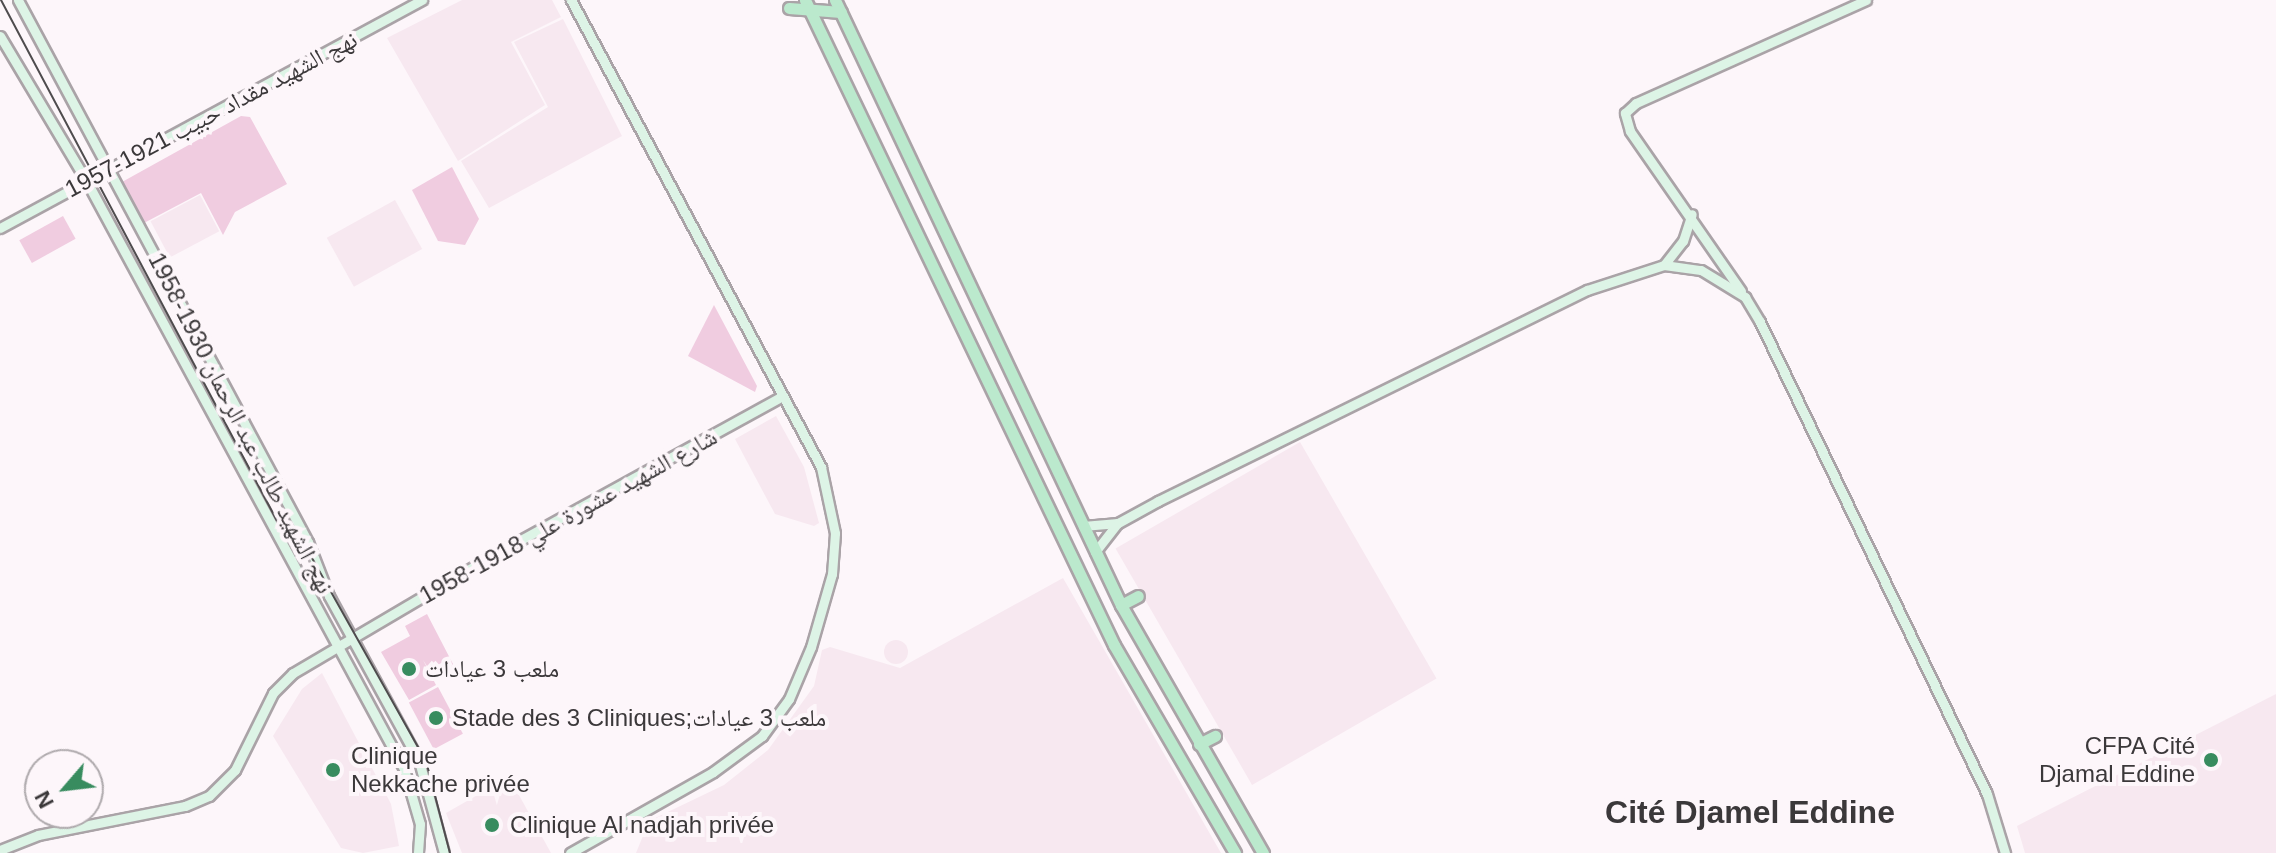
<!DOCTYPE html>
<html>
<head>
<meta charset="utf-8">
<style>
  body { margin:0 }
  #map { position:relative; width:2276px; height:853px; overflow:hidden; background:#fdf6fa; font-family:Helvetica,"Noto Naskh Arabic",sans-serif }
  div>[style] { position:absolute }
  .built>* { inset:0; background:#f7e8f0; transform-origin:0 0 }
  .round { border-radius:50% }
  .green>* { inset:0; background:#f0cce0; transform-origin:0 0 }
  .roads { filter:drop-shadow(2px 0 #aaa3a7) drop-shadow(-2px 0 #aaa3a7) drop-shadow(0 2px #aaa3a7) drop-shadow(0 -2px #aaa3a7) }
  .secondary>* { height:9px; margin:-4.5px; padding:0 4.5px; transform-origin:4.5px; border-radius:4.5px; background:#ddf4e6 }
  .primary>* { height:11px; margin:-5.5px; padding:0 5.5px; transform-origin:5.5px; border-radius:5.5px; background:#bbe9cd }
  .tram>* { height:2px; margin:-1px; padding:0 1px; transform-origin:1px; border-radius:1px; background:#4f4c4e }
  .dots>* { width:22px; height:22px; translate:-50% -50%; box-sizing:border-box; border:4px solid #fdf6fa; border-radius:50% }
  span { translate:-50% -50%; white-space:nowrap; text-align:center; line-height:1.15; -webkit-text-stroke:8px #fdf6fa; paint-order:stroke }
  .street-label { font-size:24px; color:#3b383a }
  .poi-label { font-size:24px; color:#3b383a }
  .left { translate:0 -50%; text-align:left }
  .right { translate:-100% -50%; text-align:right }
  .district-label { font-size:32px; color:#3b383a; font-weight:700 }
  .north { position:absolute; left:24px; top:749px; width:80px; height:80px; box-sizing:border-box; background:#fdf6fa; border:2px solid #afaaad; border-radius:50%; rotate:242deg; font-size:22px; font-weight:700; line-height:32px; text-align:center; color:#3b383a }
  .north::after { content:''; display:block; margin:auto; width:28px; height:36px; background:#388c5f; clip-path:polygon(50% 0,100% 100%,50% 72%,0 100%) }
</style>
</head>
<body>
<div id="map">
  <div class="built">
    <i style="clip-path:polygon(462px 0,552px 0,561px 17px,511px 42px,545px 105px,458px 161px,387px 38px)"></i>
    <i style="clip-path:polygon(563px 19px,622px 136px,489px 208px,461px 161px,548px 107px,514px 42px)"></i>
    <i style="left:200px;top:195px;width:41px;height:56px;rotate:62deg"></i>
    <i style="left:395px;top:200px;width:56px;height:78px;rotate:61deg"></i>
    <i style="clip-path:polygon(776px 416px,804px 467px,819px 523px,814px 526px,775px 514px,735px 439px)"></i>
    <i style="left:1300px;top:442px;width:273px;height:213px;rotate:60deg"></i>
    <i style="clip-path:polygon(1063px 578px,1221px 853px,636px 853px,649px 821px,724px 785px,768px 750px,814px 686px,822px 650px,830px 647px,900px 668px)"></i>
    <i class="round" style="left:884px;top:640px;width:24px;height:24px"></i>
    <i style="clip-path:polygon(322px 673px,391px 804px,399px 846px,363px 853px,341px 848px,273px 736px,302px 689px)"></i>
    <i style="clip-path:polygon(2276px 694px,2276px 853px,2025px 853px,2017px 826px)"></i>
    <i style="clip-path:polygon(509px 777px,551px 853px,462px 853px,446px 813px)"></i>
  </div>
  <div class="green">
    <i style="clip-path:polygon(241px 116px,250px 117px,287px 184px,235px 212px,223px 235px,201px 193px,144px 223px,122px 182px)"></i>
    <i style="clip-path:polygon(452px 167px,479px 219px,465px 245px,438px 241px,412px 190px)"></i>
    <i style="left:63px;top:216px;width:26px;height:50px;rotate:61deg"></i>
    <i style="clip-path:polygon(714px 305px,757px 386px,755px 392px,688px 356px)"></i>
    <i style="clip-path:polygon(427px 614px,454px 666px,434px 677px,423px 660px,436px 685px,409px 700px,381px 652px,410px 636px,405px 626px)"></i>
    <i style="left:438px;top:687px;width:53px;height:33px;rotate:62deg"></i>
  </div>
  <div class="roads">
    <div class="secondary">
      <i style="left:18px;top:0;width:615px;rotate:61.85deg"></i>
      <i style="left:308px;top:542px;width:58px;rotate:68.7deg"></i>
      <i style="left:329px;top:596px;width:188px;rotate:61.4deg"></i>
      <i style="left:419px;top:761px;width:95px;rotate:74.8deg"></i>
      <i style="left:0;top:36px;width:170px;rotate:59.2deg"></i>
      <i style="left:87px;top:182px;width:667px;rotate:61.63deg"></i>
      <i style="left:404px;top:769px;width:57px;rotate:73.8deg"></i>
      <i style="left:420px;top:824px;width:29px;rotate:94deg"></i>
      <i style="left:0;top:228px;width:480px;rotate:-28.4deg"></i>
      <i style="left:1664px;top:265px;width:31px;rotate:-52deg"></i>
      <i style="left:1683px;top:241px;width:28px;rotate:-72deg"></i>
      <i style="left:1741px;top:291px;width:195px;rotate:-124.8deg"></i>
      <i style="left:1630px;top:131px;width:19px;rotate:-106deg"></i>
      <i style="left:1625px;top:113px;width:15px;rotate:-42deg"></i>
      <i style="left:1636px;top:103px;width:252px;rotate:-24.1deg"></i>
      <i style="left:1083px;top:526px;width:35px;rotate:-5deg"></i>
      <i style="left:1095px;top:552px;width:37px;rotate:-52deg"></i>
      <i style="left:1118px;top:523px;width:46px;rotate:-28.8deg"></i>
      <i style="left:1158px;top:501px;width:478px;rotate:-26.2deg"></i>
      <i style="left:1587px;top:290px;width:81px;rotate:-18deg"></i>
      <i style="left:1664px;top:265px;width:37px;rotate:8deg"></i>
      <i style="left:1701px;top:270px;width:52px;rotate:31.5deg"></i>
      <i style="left:1745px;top:297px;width:29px;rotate:59deg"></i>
      <i style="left:1760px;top:322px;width:524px;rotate:64.32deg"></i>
      <i style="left:1987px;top:794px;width:62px;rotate:73deg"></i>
      <i style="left:0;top:850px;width:41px;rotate:-21.5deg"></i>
      <i style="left:38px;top:835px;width:150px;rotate:-11.2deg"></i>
      <i style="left:185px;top:806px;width:26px;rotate:-23deg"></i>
      <i style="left:209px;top:796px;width:37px;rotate:-45deg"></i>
      <i style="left:235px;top:770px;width:86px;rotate:-63.7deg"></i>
      <i style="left:273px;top:693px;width:28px;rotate:-45deg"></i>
      <i style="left:293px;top:673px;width:237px;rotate:-30.5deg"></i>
      <i style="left:497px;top:553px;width:326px;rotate:-28.8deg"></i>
      <i style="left:570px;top:853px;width:164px;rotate:-29.5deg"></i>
      <i style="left:713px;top:772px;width:61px;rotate:-36.3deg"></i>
      <i style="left:762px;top:736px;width:46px;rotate:-53.9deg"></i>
      <i style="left:789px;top:699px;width:56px;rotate:-67.1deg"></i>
      <i style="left:811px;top:647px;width:76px;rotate:-74deg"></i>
      <i style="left:832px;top:574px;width:41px;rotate:-85.8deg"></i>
      <i style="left:835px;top:533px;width:67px;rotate:-102deg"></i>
      <i style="left:821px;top:467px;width:530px;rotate:-118.16deg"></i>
    </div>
    <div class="primary">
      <i style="left:805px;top:0;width:715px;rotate:64.4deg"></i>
      <i style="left:1114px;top:645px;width:241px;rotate:59.8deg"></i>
      <i style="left:835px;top:0;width:669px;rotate:64.7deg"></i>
      <i style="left:1121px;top:605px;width:286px;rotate:60.2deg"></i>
      <i style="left:789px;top:8px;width:52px;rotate:4.4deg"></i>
      <i style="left:1121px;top:605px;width:19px;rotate:-28deg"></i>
      <i style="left:1199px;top:744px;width:18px;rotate:-27deg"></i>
    </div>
  </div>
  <div class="tram">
    <i style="left:1px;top:0;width:604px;rotate:62.08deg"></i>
    <i style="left:284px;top:534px;width:37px;rotate:41deg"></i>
    <i style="left:312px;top:558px;width:233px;rotate:60.7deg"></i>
    <i style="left:426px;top:761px;width:95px;rotate:75.4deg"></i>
  </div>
  <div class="dots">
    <i style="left:409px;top:669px;background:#388c5f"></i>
    <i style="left:436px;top:718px;background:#388c5f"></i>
    <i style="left:2211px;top:760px;background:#388c5f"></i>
    <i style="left:333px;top:770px;background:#388c5f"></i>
    <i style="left:492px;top:825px;background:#388c5f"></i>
  </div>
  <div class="street-label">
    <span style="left:211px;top:114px;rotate:-28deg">نهج الشهيد مقداد حبيب 1921-1957</span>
    <span style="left:241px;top:423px;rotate:63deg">نهج الشهيد طالب عبد الرحمان 1930-1958</span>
    <span style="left:568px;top:516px;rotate:-29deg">شارع الشهيد عشورة علي 1918-1958</span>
  </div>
  <div class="poi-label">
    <span class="left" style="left:425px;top:669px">ملعب 3 عيادات</span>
    <span class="left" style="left:452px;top:718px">Stade des 3 Cliniques;ملعب 3 عيادات</span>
    <span class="right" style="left:2195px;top:760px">CFPA Cité<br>Djamal Eddine</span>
    <span class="left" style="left:351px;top:770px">Clinique<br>Nekkache privée</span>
    <span class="left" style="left:510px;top:825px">Clinique Al nadjah privée</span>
  </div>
  <div class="district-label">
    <span style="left:1750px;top:812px">Cité Djamel Eddine</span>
  </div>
  <div class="north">N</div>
</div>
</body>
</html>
